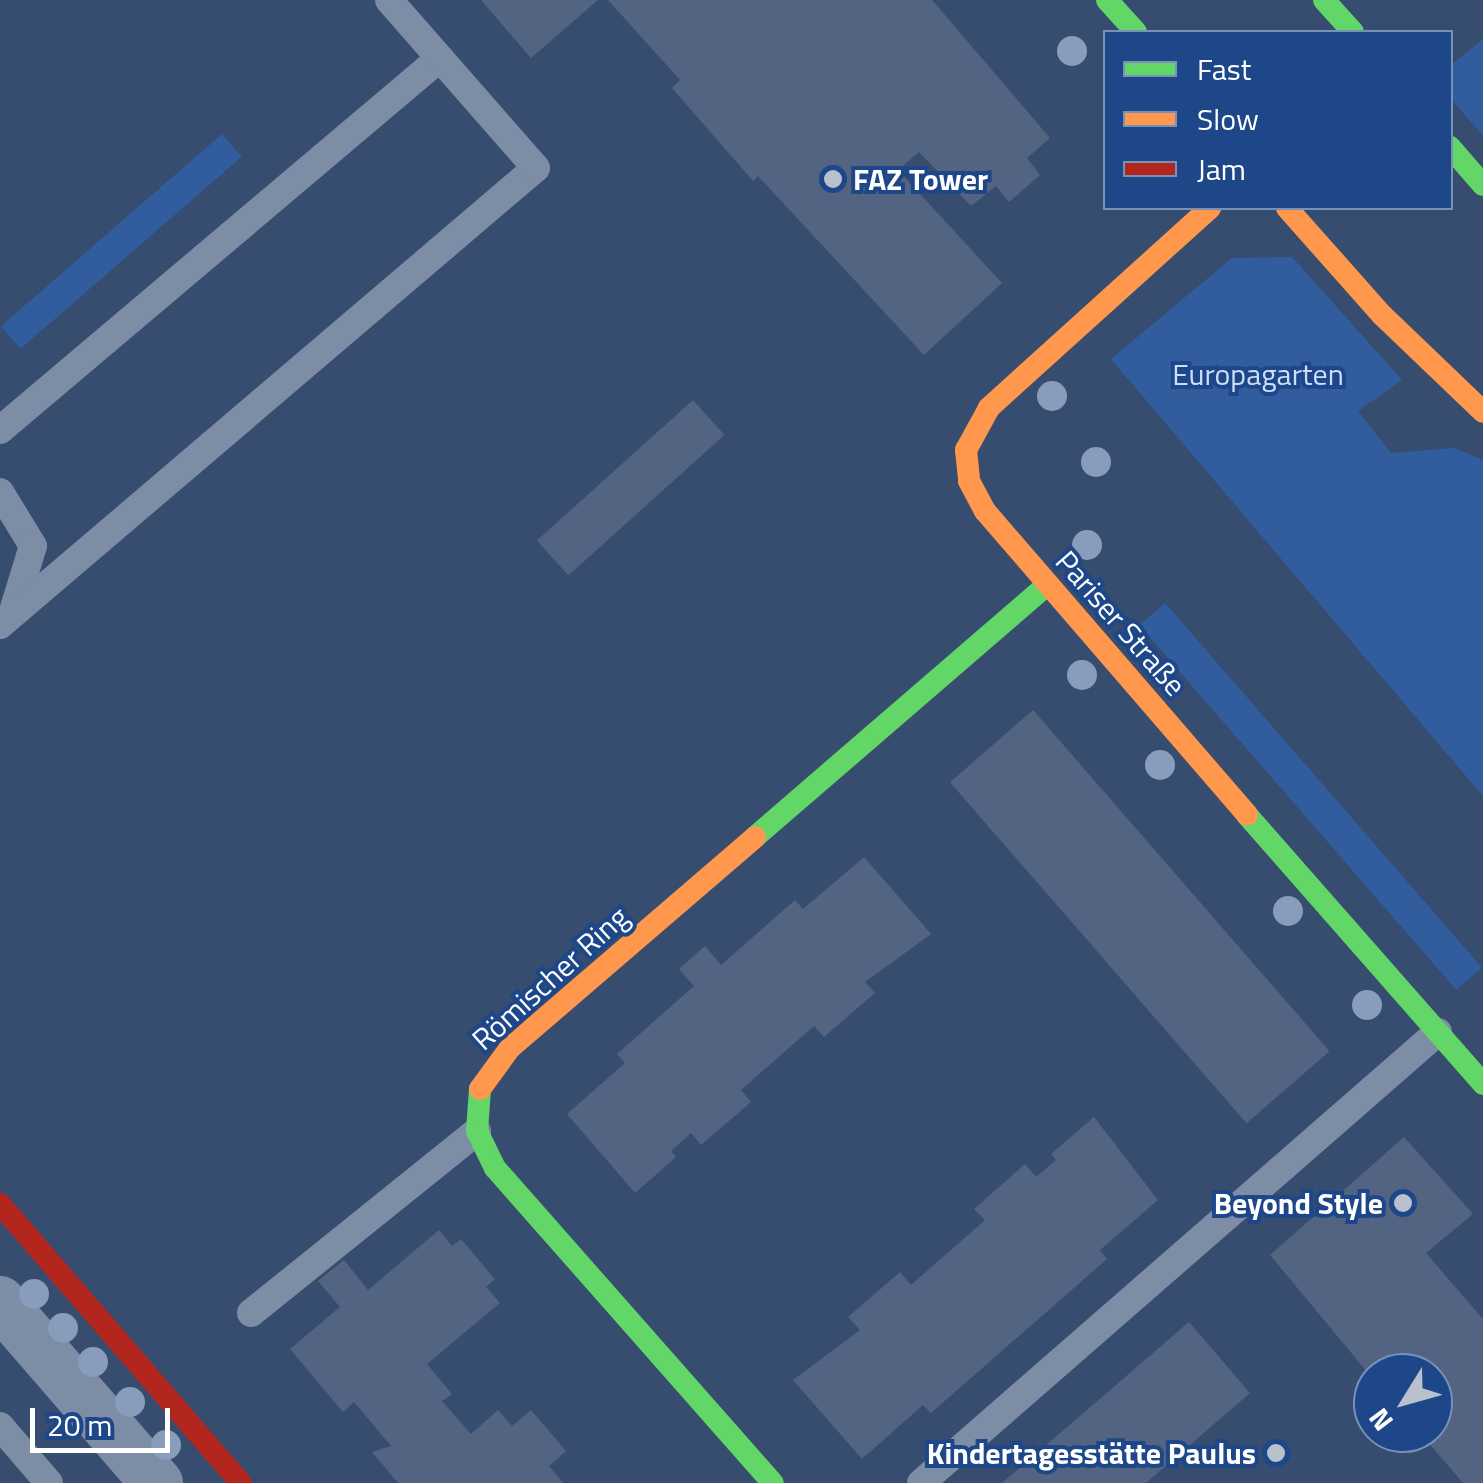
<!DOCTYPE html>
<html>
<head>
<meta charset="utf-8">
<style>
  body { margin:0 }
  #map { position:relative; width:1483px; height:1483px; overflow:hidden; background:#364d70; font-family:"Titillium Web",sans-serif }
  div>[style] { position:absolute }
  .green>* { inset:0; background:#315d9f; transform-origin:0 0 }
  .building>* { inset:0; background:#526481; transform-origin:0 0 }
  .lane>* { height:28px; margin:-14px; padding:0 14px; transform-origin:14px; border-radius:14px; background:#7d8da6 }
  .street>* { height:52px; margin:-26px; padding:0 26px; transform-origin:26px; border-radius:26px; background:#7d8da6 }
  .fast>* { height:22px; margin:-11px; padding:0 11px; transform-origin:11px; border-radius:11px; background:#63d668 }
  .slow>* { height:22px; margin:-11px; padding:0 11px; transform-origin:11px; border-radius:11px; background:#ff974d }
  .jam>* { height:22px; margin:-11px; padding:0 11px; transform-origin:11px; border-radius:11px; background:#b3261e }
  .trees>* { width:30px; height:30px; margin:-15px; border-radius:50%; background:#889dbb }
  .dots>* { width:28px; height:28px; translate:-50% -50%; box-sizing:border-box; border:5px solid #1d4789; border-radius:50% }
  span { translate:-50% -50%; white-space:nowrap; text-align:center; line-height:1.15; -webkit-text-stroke:8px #1d4789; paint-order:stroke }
  .poi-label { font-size:30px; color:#fff; font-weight:700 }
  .left { translate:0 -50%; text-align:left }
  .right { translate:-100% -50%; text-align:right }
  .park-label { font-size:30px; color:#ccdef9 }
  .street-label { font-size:30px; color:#fff }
  .legend { position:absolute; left:1103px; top:30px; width:350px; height:180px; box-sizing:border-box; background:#1d4789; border:2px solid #7791b8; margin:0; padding:12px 18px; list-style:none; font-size:30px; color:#fff }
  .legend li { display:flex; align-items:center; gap:20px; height:50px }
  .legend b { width:50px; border:2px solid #7791b8 }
  .north { position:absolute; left:1353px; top:1353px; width:100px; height:100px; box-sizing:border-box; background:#1d4789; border:2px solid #7791b8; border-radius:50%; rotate:233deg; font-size:28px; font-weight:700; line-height:40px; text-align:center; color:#fff }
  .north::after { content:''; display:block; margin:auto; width:35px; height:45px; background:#b9c1cd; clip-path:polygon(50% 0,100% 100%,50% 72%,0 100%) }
  .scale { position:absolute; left:30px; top:1408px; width:140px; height:45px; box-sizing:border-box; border:5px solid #fff; border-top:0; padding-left:12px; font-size:30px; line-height:35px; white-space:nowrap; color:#fff; -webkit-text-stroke:8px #1d4789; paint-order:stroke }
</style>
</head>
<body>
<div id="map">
  <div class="green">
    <i style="clip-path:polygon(1483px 39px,1483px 136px,1451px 99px,1450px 66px)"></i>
    <i style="left:222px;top:134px;width:30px;height:293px;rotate:49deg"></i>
    <i style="clip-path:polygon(1292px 257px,1402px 380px,1358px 411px,1391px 453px,1454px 448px,1483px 460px,1483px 796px,1111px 359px,1232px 258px)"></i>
    <i style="left:1165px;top:603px;width:483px;height:34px;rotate:49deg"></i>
  </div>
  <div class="building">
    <i style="clip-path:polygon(481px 0,598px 0,531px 58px)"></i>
    <i style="clip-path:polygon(608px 0,932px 0,1050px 138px,1027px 158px,1040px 175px,1009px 202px,996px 186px,971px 206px,919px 152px,898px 170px,1002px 283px,924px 355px,758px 176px,753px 181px,672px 88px,680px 80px)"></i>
    <i style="left:693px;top:400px;width:47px;height:210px;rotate:48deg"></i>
    <i style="left:1033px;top:710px;width:452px;height:110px;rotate:49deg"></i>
    <i style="clip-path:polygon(864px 857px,931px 934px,865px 982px,875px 993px,824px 1037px,814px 1026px,741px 1090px,751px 1102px,701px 1145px,691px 1133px,671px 1151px,676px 1157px,635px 1193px,567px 1114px,625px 1063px,617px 1054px,694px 986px,679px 969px,705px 946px,721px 965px,795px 900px,803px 909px)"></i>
    <i style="clip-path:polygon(1094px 1117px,1158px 1200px,1100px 1250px,1107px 1259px,931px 1413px,923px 1405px,862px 1459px,793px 1380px,860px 1330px,848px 1317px,900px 1272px,911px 1285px,985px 1220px,974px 1209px,1025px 1164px,1036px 1177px,1056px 1160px,1051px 1154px)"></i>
    <i style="clip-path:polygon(1404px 1137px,1473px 1214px,1426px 1253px,1483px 1319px,1483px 1483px,1463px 1483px,1420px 1433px,1433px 1433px,1433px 1373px,1373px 1373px,1373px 1379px,1270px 1255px)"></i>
    <i style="clip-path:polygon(439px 1230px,452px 1246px,461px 1239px,495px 1279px,486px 1287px,500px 1303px,427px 1364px,452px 1394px,442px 1401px,471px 1434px,498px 1410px,512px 1426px,531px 1410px,566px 1451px,549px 1466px,563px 1483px,398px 1483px,372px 1452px,391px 1446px,354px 1402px,343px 1412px,290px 1349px,340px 1307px,318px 1281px,344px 1260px,368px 1290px)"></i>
    <i style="clip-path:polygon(1189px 1322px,1250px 1393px,1146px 1483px,1002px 1483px)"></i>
  </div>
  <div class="lane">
    <i style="left:0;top:430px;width:576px;rotate:-40.21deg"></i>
    <i style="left:0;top:492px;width:63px;rotate:58.6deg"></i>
    <i style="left:33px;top:546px;width:65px;rotate:107deg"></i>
    <i style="left:0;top:625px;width:704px;rotate:-40.45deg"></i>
    <i style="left:536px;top:168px;width:223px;rotate:-131.2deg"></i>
    <i style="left:251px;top:1313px;width:290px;rotate:-38.8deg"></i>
    <i style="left:0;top:1426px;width:75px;rotate:49.3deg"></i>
    <i style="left:921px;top:1483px;width:686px;rotate:-41.1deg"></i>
  </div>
  <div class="street">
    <i style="left:0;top:1302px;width:240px;rotate:49.1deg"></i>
  </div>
  <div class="fast">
    <i style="left:1107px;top:0;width:43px;rotate:47.8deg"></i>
    <i style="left:1324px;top:0;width:43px;rotate:47.8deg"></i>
    <i style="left:1450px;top:147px;width:50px;rotate:49deg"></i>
    <i style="left:1247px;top:815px;width:358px;rotate:48.7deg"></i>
    <i style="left:755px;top:837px;width:386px;rotate:-40.8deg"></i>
    <i style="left:480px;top:1089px;width:42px;rotate:94.1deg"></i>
    <i style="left:477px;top:1131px;width:41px;rotate:64.1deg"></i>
    <i style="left:495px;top:1168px;width:420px;rotate:48.6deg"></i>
  </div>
  <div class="slow">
    <i style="left:1210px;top:208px;width:298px;rotate:137.9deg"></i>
    <i style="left:989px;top:408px;width:48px;rotate:118.7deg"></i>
    <i style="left:966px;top:450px;width:31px;rotate:84deg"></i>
    <i style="left:969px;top:481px;width:34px;rotate:62deg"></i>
    <i style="left:985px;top:511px;width:401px;rotate:49.2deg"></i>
    <i style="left:1287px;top:208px;width:143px;rotate:48.4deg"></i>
    <i style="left:1382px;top:315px;width:140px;rotate:43.8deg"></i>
    <i style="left:480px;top:1089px;width:51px;rotate:-53.8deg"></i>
    <i style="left:510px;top:1048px;width:323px;rotate:-40.7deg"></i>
  </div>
  <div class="jam">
    <i style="left:0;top:1204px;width:369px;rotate:49.2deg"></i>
  </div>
  <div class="trees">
    <i style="left:1072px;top:51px"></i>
    <i style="left:1052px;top:396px"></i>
    <i style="left:1096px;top:462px"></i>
    <i style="left:1087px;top:545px"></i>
    <i style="left:1082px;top:675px"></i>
    <i style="left:1160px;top:765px"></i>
    <i style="left:1288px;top:911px"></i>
    <i style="left:1367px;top:1005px"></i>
    <i style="left:34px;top:1294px"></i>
    <i style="left:63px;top:1328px"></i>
    <i style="left:93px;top:1362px"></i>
    <i style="left:130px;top:1402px"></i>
    <i style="left:166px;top:1445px"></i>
  </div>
  <div class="dots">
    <i style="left:833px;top:179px;background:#b9c1cd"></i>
    <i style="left:1403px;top:1203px;background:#b9c1cd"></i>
    <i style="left:1276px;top:1453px;background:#b9c1cd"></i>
  </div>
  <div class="poi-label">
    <span class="left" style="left:853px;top:179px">FAZ Tower</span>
    <span class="right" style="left:1383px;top:1203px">Beyond Style</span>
    <span class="right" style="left:1256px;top:1453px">Kindertagesstätte Paulus</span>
  </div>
  <div class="park-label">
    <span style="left:1258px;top:374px">Europagarten</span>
  </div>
  <div class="street-label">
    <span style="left:1121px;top:623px;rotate:49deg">Pariser Straße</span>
    <span style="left:550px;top:978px;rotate:-42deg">Römischer Ring</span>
  </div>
  <ul class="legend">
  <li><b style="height:12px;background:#63d668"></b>Fast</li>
  <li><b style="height:12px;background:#ff974d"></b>Slow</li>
  <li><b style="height:12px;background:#b3261e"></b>Jam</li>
  </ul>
  <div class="north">N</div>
  <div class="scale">20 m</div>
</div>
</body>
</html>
